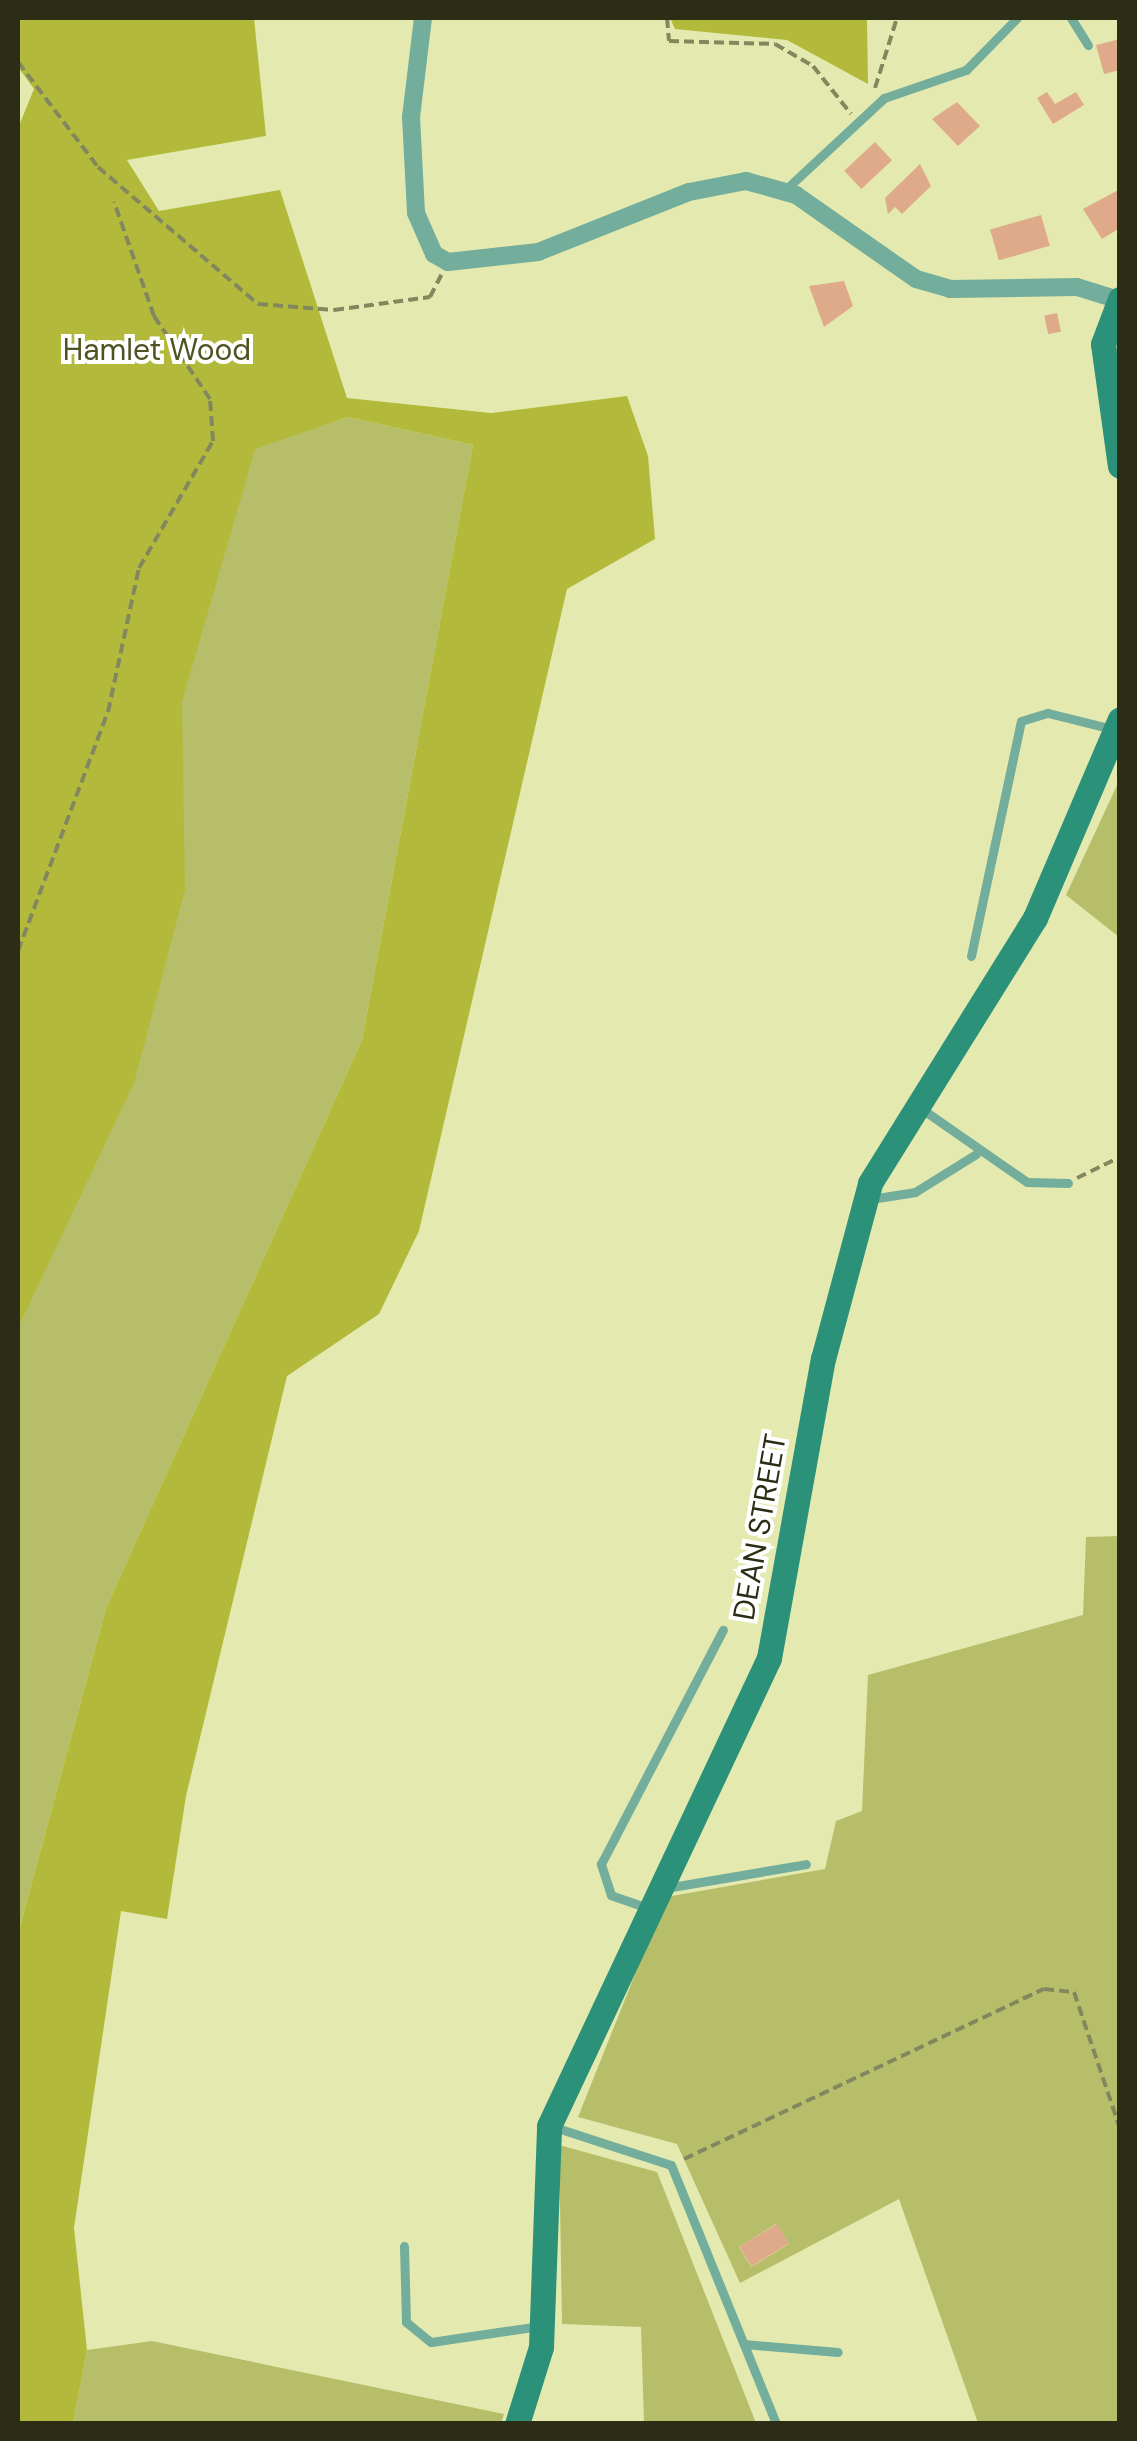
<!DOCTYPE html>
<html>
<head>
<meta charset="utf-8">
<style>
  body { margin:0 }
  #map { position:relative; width:1137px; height:2441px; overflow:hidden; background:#e4eaaf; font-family:"DM Sans",sans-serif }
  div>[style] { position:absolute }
  .green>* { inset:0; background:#b7be69 }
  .forest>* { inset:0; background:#b3ba3b }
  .building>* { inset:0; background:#dfaa89; transform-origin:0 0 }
  .path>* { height:4px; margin-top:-2px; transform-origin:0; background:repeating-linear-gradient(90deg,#83875e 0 10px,transparent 0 15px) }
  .lane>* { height:9px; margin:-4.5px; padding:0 4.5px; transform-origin:4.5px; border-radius:4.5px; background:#73ad9b }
  .street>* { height:18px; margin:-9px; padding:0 9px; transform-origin:9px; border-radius:9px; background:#73ad9b }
  .secondary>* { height:25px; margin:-12.5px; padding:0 12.5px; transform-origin:12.5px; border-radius:12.5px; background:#2b9178 }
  span { translate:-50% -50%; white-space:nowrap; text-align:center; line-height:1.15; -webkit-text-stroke:8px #fff; paint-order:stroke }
  .park-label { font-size:30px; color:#4f5221 }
  .street-label { font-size:30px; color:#2b2d15 }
  .frame { position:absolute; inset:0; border:20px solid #2b2d15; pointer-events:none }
</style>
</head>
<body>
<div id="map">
  <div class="green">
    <i style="clip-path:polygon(18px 198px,254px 448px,348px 417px,473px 445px,362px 1040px,106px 1608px,18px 1934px)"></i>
    <i style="clip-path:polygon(1119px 781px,1119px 937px,1066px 895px)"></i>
    <i style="clip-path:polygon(evenodd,1119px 1536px,1119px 2423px,978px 2423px,899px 2199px,740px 2283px,677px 2144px,578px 2117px,666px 1897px,825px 1869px,836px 1821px,862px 1811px,868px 1675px,1083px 1615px,1086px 1537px,1119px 1536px,776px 2224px,789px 2244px,751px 2267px,739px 2247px,776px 2224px)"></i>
    <i style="clip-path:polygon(559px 2145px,657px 2172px,756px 2423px,644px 2423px,641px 2327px,562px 2324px)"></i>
    <i style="clip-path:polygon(152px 2341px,504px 2414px,501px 2424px,73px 2424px,87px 2350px)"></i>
  </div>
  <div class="forest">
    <i style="clip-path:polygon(18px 18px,254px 18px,266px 136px,127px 160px,159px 211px,280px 190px,347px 398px,491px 413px,627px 396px,648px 456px,655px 539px,567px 589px,419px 1231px,379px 1314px,287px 1376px,186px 1796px,167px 1919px,121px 1911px,74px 2228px,87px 2350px,73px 2424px,18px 2423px,18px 1934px,106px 1608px,362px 1040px,473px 445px,348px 417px,255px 449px,182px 702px,185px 890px,134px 1083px,18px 1328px,18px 128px,34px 89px,18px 67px)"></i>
    <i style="clip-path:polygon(670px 18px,867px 18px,868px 84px,787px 40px,675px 29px)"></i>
  </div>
  <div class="building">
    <i style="clip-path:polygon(1120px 39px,1120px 70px,1104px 74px,1096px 45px)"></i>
    <i style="clip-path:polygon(1047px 92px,1055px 104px,1076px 92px,1084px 105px,1053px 124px,1037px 98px)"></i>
    <i style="clip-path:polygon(957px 102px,980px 126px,958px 146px,932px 119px)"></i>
    <i style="left:875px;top:142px;width:25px;height:42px;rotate:47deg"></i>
    <i style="clip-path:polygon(920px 164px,931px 186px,902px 214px,895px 207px,888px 214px,885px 198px)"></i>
    <i style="clip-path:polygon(1120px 189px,1120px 228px,1102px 239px,1083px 209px)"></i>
    <i style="left:1041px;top:215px;width:32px;height:53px;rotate:74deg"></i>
    <i style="clip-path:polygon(844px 281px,853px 306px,824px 327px,809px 286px)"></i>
    <i style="left:1057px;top:313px;width:19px;height:13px;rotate:78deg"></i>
    <i style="left:777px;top:2224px;width:23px;height:44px;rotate:59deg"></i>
  </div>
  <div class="path">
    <i style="left:667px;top:18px;width:23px;rotate:85deg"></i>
    <i style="left:669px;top:41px;width:106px;rotate:1.6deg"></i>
    <i style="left:775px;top:44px;width:44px;rotate:30.1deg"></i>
    <i style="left:813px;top:66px;width:61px;rotate:51.6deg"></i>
    <i style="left:18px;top:62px;width:132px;rotate:52.7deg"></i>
    <i style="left:98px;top:167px;width:211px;rotate:40.6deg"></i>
    <i style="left:258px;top:304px;width:76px;rotate:4.5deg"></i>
    <i style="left:334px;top:310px;width:97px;rotate:-7.7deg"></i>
    <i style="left:430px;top:297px;width:25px;rotate:-63deg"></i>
    <i style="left:875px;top:88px;width:73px;rotate:-72.6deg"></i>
    <i style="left:18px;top:951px;width:255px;rotate:-69.4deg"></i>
    <i style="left:108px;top:712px;width:147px;rotate:-77.9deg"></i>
    <i style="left:139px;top:568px;width:147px;rotate:-59.8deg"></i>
    <i style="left:213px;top:441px;width:42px;rotate:-94.1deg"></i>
    <i style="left:210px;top:399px;width:100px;rotate:-124deg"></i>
    <i style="left:154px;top:316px;width:121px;rotate:-109.3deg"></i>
    <i style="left:1077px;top:1178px;width:48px;rotate:-26deg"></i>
    <i style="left:684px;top:2159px;width:398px;rotate:-25.3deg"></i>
    <i style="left:1044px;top:1989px;width:30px;rotate:6deg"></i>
    <i style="left:1074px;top:1992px;width:145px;rotate:71.4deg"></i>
  </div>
  <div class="lane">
    <i style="left:1071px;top:18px;width:32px;rotate:58deg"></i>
    <i style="left:785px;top:190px;width:135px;rotate:-42.9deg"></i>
    <i style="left:884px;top:98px;width:87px;rotate:-18.9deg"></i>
    <i style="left:966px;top:70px;width:73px;rotate:-45.6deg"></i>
    <i style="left:971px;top:956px;width:240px;rotate:-78deg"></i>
    <i style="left:1021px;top:721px;width:28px;rotate:-17deg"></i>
    <i style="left:1048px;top:713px;width:66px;rotate:14deg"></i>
    <i style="left:919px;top:1107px;width:131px;rotate:34.8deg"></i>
    <i style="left:1027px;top:1182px;width:41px;rotate:1.4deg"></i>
    <i style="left:871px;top:1199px;width:45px;rotate:-9deg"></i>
    <i style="left:915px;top:1192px;width:72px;rotate:-31.9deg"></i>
    <i style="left:666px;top:1888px;width:142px;rotate:-9.7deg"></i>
    <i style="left:648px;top:1908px;width:39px;rotate:-161deg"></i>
    <i style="left:611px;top:1895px;width:33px;rotate:-108deg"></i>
    <i style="left:601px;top:1864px;width:264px;rotate:-62.5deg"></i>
    <i style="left:551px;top:2126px;width:126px;rotate:18deg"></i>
    <i style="left:671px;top:2165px;width:279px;rotate:67.9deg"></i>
    <i style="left:404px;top:2246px;width:76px;rotate:88.5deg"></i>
    <i style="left:406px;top:2322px;width:32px;rotate:39deg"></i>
    <i style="left:431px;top:2342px;width:110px;rotate:-8.4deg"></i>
    <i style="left:744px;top:2344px;width:94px;rotate:4.9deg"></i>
  </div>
  <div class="street">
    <i style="left:423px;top:18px;width:100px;rotate:96.9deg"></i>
    <i style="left:411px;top:117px;width:96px;rotate:87deg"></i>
    <i style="left:416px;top:213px;width:45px;rotate:66.3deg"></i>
    <i style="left:434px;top:254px;width:16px;rotate:30deg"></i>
    <i style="left:448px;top:262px;width:91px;rotate:-6.3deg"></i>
    <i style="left:538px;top:252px;width:162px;rotate:-21.7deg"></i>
    <i style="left:689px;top:192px;width:58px;rotate:-10.9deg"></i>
    <i style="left:746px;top:181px;width:52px;rotate:15.6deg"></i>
    <i style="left:796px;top:195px;width:146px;rotate:35deg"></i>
    <i style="left:916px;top:279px;width:35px;rotate:16deg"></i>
    <i style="left:950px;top:289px;width:127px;rotate:-0.9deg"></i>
    <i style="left:1077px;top:287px;width:44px;rotate:17.2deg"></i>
  </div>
  <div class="secondary">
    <i style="left:1120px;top:299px;width:48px;rotate:110.7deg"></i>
    <i style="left:1103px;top:344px;width:123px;rotate:82.1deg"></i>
    <i style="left:517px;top:2424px;width:81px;rotate:-72.7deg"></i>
    <i style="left:541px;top:2347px;width:221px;rotate:-87.9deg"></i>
    <i style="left:549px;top:2126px;width:517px;rotate:-64.82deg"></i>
    <i style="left:769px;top:1658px;width:304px;rotate:-79.8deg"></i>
    <i style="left:823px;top:1359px;width:182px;rotate:-75deg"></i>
    <i style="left:870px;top:1183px;width:312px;rotate:-58.1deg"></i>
    <i style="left:1035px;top:918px;width:216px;rotate:-66.9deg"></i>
  </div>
  <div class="park-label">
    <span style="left:157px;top:350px">Hamlet Wood</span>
  </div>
  <div class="street-label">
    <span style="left:760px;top:1527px;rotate:-80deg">DEAN STREET</span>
  </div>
  <div class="frame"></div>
</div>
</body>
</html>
